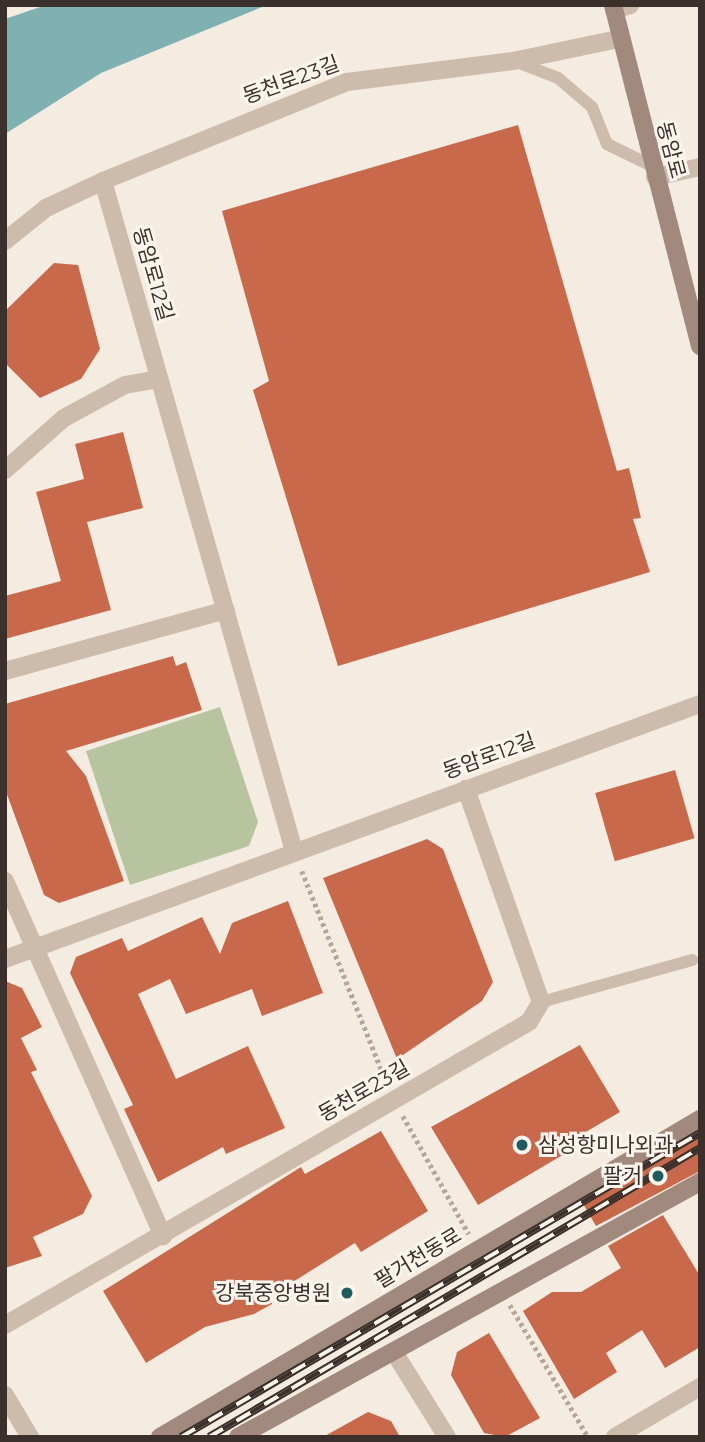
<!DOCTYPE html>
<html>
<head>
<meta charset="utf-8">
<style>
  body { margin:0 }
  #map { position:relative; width:705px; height:1442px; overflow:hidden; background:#f4ebe1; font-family:Montserrat,"Noto Sans KR",sans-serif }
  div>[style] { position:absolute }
  .green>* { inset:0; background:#b8c4a0 }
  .water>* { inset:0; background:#7fb0b2 }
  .building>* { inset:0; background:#c8694b; transform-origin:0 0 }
  .path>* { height:4.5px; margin-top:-2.25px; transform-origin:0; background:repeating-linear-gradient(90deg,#b9a596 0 3.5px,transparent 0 7px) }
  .service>* { height:12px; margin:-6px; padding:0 6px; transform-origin:6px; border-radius:6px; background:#cdbbac }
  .minor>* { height:18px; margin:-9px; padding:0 9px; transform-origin:9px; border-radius:9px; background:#cdbbac }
  .tertiary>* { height:18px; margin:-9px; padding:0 9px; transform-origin:9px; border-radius:9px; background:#cdbbac }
  .secondary>* { height:18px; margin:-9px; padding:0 9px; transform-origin:9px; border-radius:9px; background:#a18a7d }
  .rail>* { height:8px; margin-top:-4px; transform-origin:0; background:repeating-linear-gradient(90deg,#fbf5ee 0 16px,#3b302b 0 32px); box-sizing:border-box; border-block:2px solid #3b302b }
  .dots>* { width:19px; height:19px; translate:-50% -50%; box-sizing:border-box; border:4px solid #fbf5ee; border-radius:50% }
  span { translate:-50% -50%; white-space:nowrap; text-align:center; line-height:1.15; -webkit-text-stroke:6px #fbf5ee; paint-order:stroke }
  .street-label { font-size:21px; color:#3b302b }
  .poi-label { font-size:21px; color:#3b302b }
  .left { translate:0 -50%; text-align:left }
  .right { translate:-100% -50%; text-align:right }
  .frame { position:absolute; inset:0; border:7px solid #3b302b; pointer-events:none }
</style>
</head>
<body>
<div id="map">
  <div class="green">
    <i style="clip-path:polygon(220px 707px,258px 822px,249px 846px,130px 885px,86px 751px)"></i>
  </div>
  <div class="water">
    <i style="clip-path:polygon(46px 5px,267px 5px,101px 73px,5px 134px,5px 19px)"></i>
  </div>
  <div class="building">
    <i style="clip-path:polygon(518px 125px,617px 471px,629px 468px,641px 518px,633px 519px,650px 572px,338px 666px,253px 390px,269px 381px,222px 211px)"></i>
    <i style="clip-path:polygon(54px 263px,78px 265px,100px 349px,81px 379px,40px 398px,5px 363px,5px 311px)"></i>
    <i style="clip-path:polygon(123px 432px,143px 508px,87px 522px,111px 610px,5px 639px,5px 596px,61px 581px,36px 492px,84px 479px,75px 444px)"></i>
    <i style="clip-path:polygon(173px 656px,176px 666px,186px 662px,202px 710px,66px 751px,86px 776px,124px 881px,59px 903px,44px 895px,5px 789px,5px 704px)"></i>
    <i style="left:675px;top:770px;width:71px;height:83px;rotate:74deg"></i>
    <i style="clip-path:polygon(427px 839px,443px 849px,493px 982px,482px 1001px,397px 1059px,323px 878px)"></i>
    <i style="clip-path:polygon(288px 901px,323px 993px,262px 1016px,252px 989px,186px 1014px,170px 979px,138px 994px,176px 1079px,248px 1046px,285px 1128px,226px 1154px,223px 1147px,158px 1182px,124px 1109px,133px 1105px,70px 973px,76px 957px,122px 938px,128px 951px,202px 917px,220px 954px,232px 923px)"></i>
    <i style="clip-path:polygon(5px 981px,22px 988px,42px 1027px,21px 1038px,37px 1070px,31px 1072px,92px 1196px,83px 1214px,33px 1237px,42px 1256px,5px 1268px)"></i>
    <i style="clip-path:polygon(580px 1045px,620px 1112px,584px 1133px,588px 1140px,478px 1205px,431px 1127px)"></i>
    <i style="clip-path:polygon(381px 1131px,428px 1211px,361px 1252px,355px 1243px,269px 1297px,272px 1304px,254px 1314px,205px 1327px,146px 1363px,103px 1291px,301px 1167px,305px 1174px)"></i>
    <i style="clip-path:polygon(700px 1132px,700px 1171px,596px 1226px,582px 1202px)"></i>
    <i style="clip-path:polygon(663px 1215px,700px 1276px,700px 1347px,665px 1368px,642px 1330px,606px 1353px,617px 1372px,574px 1399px,523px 1311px,552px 1292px,581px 1292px,621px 1268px,608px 1246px)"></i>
    <i style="clip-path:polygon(489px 1333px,540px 1418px,505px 1437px,484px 1433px,451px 1375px,457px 1352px)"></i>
    <i style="clip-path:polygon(368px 1412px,391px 1421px,400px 1437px,323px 1437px)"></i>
  </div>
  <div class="path">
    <i style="left:302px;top:871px;width:228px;rotate:68.2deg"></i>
    <i style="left:403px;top:1116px;width:135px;rotate:60.8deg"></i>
    <i style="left:510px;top:1305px;width:153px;rotate:59.4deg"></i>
  </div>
  <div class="service">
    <i style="left:514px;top:61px;width:47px;rotate:21.1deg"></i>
    <i style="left:558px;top:78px;width:45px;rotate:40.5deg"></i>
    <i style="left:592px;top:107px;width:40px;rotate:68deg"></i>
    <i style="left:607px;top:144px;width:50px;rotate:26.1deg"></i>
    <i style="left:541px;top:1002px;width:157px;rotate:-15.5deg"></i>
  </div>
  <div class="minor">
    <i style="left:614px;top:10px;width:17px;rotate:-17deg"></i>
    <i style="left:103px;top:181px;width:697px;rotate:74.09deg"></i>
    <i style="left:5px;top:241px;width:53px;rotate:-38.8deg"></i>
    <i style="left:46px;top:208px;width:63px;rotate:-25.3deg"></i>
    <i style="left:103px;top:181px;width:263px;rotate:-22.1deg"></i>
    <i style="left:347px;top:82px;width:167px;rotate:-7.2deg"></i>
    <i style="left:513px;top:61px;width:107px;rotate:-11.8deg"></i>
    <i style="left:5px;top:470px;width:79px;rotate:-41.4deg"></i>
    <i style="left:64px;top:418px;width:69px;rotate:-28.4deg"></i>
    <i style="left:125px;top:385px;width:35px;rotate:-10deg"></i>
    <i style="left:5px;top:671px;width:229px;rotate:-15.4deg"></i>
    <i style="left:5px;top:881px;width:389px;rotate:66deg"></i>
    <i style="left:5px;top:959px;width:740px;rotate:-20.15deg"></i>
    <i style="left:5px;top:1325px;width:605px;rotate:-30.04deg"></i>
    <i style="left:529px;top:1022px;width:23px;rotate:-59deg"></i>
    <i style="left:541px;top:1002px;width:226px;rotate:-109.4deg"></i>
    <i style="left:394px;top:1352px;width:100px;rotate:58.1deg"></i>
    <i style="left:5px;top:1395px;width:49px;rotate:59.2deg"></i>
    <i style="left:615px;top:1437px;width:99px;rotate:-30.5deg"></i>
  </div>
  <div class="tertiary">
    <i style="left:655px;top:177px;width:46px;rotate:-12.5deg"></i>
  </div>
  <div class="secondary">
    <i style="left:613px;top:5px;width:352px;rotate:75.7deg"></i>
    <i style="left:160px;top:1437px;width:627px;rotate:-30.49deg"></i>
    <i style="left:238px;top:1437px;width:528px;rotate:-28.9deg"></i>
  </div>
  <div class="rail">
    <i style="left:181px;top:1437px;width:601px;rotate:-30.36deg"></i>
    <i style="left:209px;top:1437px;width:570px;rotate:-30.48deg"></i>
  </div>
  <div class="dots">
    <i style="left:522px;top:1145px;background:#1f5a5e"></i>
    <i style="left:658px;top:1176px;background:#1f5a5e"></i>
    <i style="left:347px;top:1293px;background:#1f5a5e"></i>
  </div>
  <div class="street-label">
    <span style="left:291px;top:80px;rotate:-20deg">동천로23길</span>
    <span style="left:671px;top:150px;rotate:75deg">동암로</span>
    <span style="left:153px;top:274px;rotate:74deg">동암로12길</span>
    <span style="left:489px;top:756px;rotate:-20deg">동암로12길</span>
    <span style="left:364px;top:1091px;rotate:-30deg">동천로23길</span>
    <span style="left:418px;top:1258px;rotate:-31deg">팔거천동로</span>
  </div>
  <div class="poi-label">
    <span class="left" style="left:538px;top:1145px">삼성항미나외과</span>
    <span class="right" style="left:642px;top:1176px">팔거</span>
    <span class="right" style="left:331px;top:1293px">강북중앙병원</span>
  </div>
  <div class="frame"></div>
</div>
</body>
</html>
